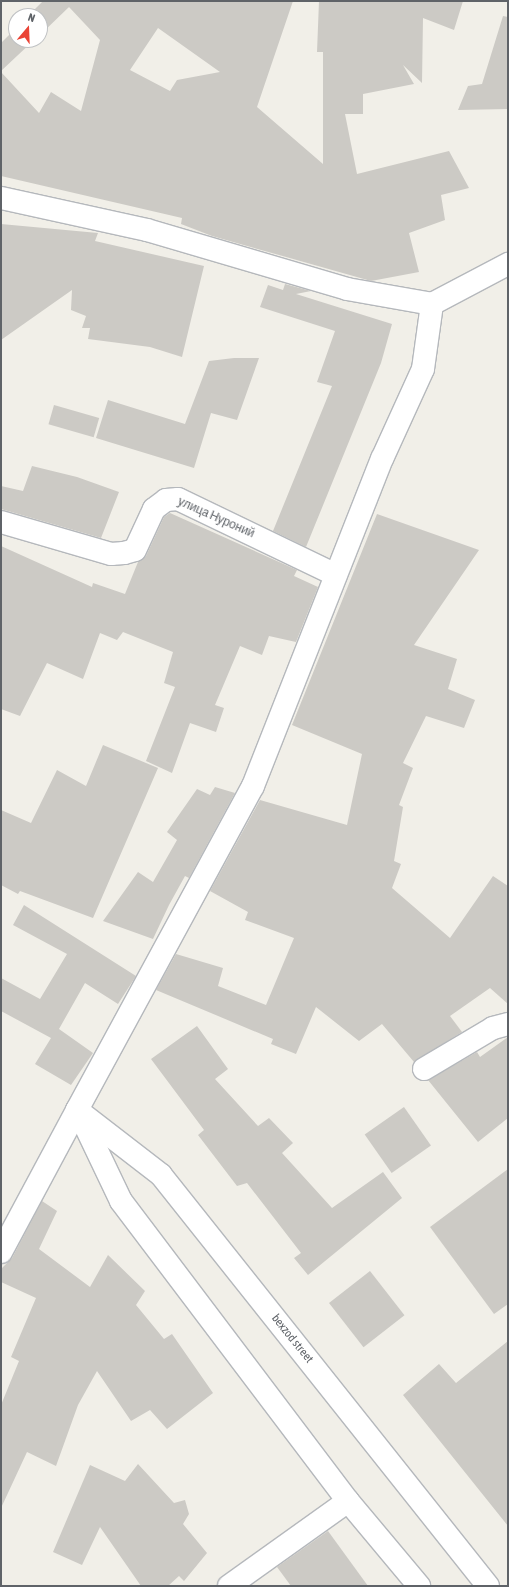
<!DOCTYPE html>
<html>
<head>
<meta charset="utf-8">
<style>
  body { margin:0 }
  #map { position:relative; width:509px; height:1587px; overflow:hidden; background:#f1efe8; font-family:"Asap Condensed",sans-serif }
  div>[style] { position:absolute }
  .building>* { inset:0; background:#cccac5; transform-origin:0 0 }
  .roads { filter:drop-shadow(1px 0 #b5b8bc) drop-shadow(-1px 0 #b5b8bc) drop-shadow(0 1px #b5b8bc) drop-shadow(0 -1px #b5b8bc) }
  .street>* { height:22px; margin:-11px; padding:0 11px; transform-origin:11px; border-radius:11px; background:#fff }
  .secondary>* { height:22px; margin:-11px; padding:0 11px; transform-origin:11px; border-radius:11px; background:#fff }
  span { translate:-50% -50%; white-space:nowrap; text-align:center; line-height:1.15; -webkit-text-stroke:3.5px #fff; paint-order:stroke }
  .street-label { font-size:12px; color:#5f6368 }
  .frame { position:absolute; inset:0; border:2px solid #5f6368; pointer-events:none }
  .north { position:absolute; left:8px; top:8px; width:40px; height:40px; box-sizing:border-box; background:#fff; border:1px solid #bfc1c3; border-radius:50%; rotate:19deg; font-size:11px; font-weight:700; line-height:16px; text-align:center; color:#5f6368 }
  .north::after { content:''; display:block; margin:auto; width:14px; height:18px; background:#ea4335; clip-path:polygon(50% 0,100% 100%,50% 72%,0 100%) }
</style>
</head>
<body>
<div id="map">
  <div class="building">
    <i style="clip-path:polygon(evenodd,43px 1px,293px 1px,257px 107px,323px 164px,323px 52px,317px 52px,319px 1px,463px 1px,454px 30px,423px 18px,422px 83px,403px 65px,414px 84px,363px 94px,363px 114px,345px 114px,357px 174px,449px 151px,469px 188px,441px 195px,445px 220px,409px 233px,419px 272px,371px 281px,212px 236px,181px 224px,182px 218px,1px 176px,1px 72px,39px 113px,51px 92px,81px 111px,100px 40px,69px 7px,40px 35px,40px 16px,28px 16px,43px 1px,158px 28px,220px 72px,177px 80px,170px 91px,130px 70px,158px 28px)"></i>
    <i style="clip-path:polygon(503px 16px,508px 17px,508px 109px,458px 110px,468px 86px,482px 84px)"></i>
    <i style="clip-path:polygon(16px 28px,16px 40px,34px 40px,1px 71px,1px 43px)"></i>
    <i style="clip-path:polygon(1px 224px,98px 233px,95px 241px,204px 266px,182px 357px,150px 347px,88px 339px,90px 328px,82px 328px,86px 316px,71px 310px,72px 290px,1px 340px)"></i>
    <i style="clip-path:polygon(285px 284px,311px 291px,296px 294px,392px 324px,381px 363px,306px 547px,273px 531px,332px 386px,317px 382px,335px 331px,260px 307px,268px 285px,283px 290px)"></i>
    <i style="clip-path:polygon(234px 358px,259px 358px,237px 420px,211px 413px,194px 468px,96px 438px,108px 400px,185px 424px,209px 361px)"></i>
    <i style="left:54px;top:405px;width:47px;height:20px;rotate:16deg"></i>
    <i style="clip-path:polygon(32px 466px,77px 477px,119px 492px,101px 538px,1px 509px,1px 486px,23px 491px)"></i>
    <i style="clip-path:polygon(170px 513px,297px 570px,294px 576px,318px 587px,296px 642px,269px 636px,262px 655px,240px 646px,215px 705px,224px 708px,216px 732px,190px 723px,172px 773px,146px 761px,175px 687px,164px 683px,173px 652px,123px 632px,117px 640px,100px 633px,83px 679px,47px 663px,20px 716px,1px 709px,1px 546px,92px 587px,93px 583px,125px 594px,138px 562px,146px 556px,164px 517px)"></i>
    <i style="clip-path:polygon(377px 514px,479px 550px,414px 645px,457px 659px,448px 689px,475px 700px,464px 728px,426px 716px,403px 763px,413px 768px,399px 805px,403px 807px,394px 861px,401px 864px,392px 888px,450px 938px,493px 876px,508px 886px,508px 1004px,490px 988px,450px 1016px,462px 1032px,414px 1062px,382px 1024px,359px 1041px,316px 1007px,296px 1054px,271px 1044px,273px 1039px,156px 990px,176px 954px,223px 968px,218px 986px,266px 1005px,294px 938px,245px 920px,248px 912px,210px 891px,260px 800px,347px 825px,362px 754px,292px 725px)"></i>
    <i style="clip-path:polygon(103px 745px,158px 768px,93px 918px,20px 891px,18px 894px,1px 885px,1px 810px,31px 823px,57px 770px,86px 786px)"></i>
    <i style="clip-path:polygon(215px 787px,235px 793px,189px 878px,185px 876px,169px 905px,153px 939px,103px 921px,138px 872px,153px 882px,177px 840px,167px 832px,197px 789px,210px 795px)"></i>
    <i style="clip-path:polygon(24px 905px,136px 976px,118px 1004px,85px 983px,59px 1029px,93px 1053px,71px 1085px,35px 1064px,51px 1038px,1px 1011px,1px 978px,40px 999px,67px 954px,13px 925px)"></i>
    <i style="clip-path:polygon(197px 1026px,228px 1069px,215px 1079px,258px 1126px,269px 1118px,293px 1143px,282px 1153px,332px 1208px,383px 1172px,402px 1198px,308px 1275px,294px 1258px,301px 1253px,247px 1183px,237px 1186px,198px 1135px,204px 1130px,151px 1059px)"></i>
    <i style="clip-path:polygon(508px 1037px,508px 1118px,478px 1142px,428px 1080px,477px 1052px,480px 1057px)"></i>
    <i style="left:404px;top:1107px;width:47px;height:48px;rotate:55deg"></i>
    <i style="clip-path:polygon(508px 1169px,508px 1304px,494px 1314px,430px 1227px)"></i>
    <i style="clip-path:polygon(42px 1201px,57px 1211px,39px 1249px,90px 1287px,108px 1255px,145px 1291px,136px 1305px,164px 1339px,172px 1334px,213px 1393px,167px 1429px,150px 1410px,131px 1421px,97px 1371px,78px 1405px,56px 1466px,27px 1452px,1px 1508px,1px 1405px,19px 1361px,11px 1357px,36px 1298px,1px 1282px,1px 1269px,12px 1258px)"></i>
    <i style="left:370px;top:1271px;width:56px;height:52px;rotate:52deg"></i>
    <i style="clip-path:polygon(508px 1341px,508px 1526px,403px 1395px,439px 1364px,456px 1383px)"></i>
    <i style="clip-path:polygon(138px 1464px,174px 1503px,185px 1500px,189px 1514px,183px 1524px,207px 1553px,184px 1581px,179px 1576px,168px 1586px,141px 1586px,100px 1527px,82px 1565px,53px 1552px,90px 1465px,125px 1481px)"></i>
    <i style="clip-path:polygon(328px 1531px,368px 1586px,291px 1586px,277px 1567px)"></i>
  </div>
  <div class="roads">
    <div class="street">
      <i style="left:1px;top:522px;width:115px;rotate:16.2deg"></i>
      <i style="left:111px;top:554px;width:13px;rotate:-4deg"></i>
      <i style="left:124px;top:553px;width:11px;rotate:-15deg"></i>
      <i style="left:135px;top:550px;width:45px;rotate:-65.1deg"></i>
      <i style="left:154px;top:509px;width:15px;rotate:-37deg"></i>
      <i style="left:166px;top:500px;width:12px;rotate:-5deg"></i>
      <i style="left:178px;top:499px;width:175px;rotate:25.7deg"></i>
      <i style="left:424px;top:1069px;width:80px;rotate:-30.7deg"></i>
      <i style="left:493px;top:1028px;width:16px;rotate:-15deg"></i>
      <i style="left:1px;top:1252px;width:161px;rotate:-61.8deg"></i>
      <i style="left:229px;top:1586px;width:146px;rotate:-35.5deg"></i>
    </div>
    <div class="secondary">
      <i style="left:1px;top:198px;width:149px;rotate:12.4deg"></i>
      <i style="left:147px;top:230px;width:209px;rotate:16.4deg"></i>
      <i style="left:347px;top:289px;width:86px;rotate:10deg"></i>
      <i style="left:432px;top:304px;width:86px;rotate:-27.8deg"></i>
      <i style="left:77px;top:1110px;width:369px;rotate:-61.5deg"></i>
      <i style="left:253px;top:786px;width:352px;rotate:-68.5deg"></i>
      <i style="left:382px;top:459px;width:99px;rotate:-65.5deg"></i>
      <i style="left:423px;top:369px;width:66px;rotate:-82.1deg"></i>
      <i style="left:77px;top:1110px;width:106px;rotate:37.7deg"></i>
      <i style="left:161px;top:1175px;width:525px;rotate:51.49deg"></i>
      <i style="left:80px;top:1115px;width:95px;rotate:64.5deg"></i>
      <i style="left:121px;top:1201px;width:376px;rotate:52.9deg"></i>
      <i style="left:348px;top:1501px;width:111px;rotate:50.1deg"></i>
    </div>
  </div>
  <div class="street-label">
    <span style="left:216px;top:518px;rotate:24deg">улица Нуроний</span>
    <span style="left:292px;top:1339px;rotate:51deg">bexzod street</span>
  </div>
  <div class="frame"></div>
  <div class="north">N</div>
</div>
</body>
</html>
